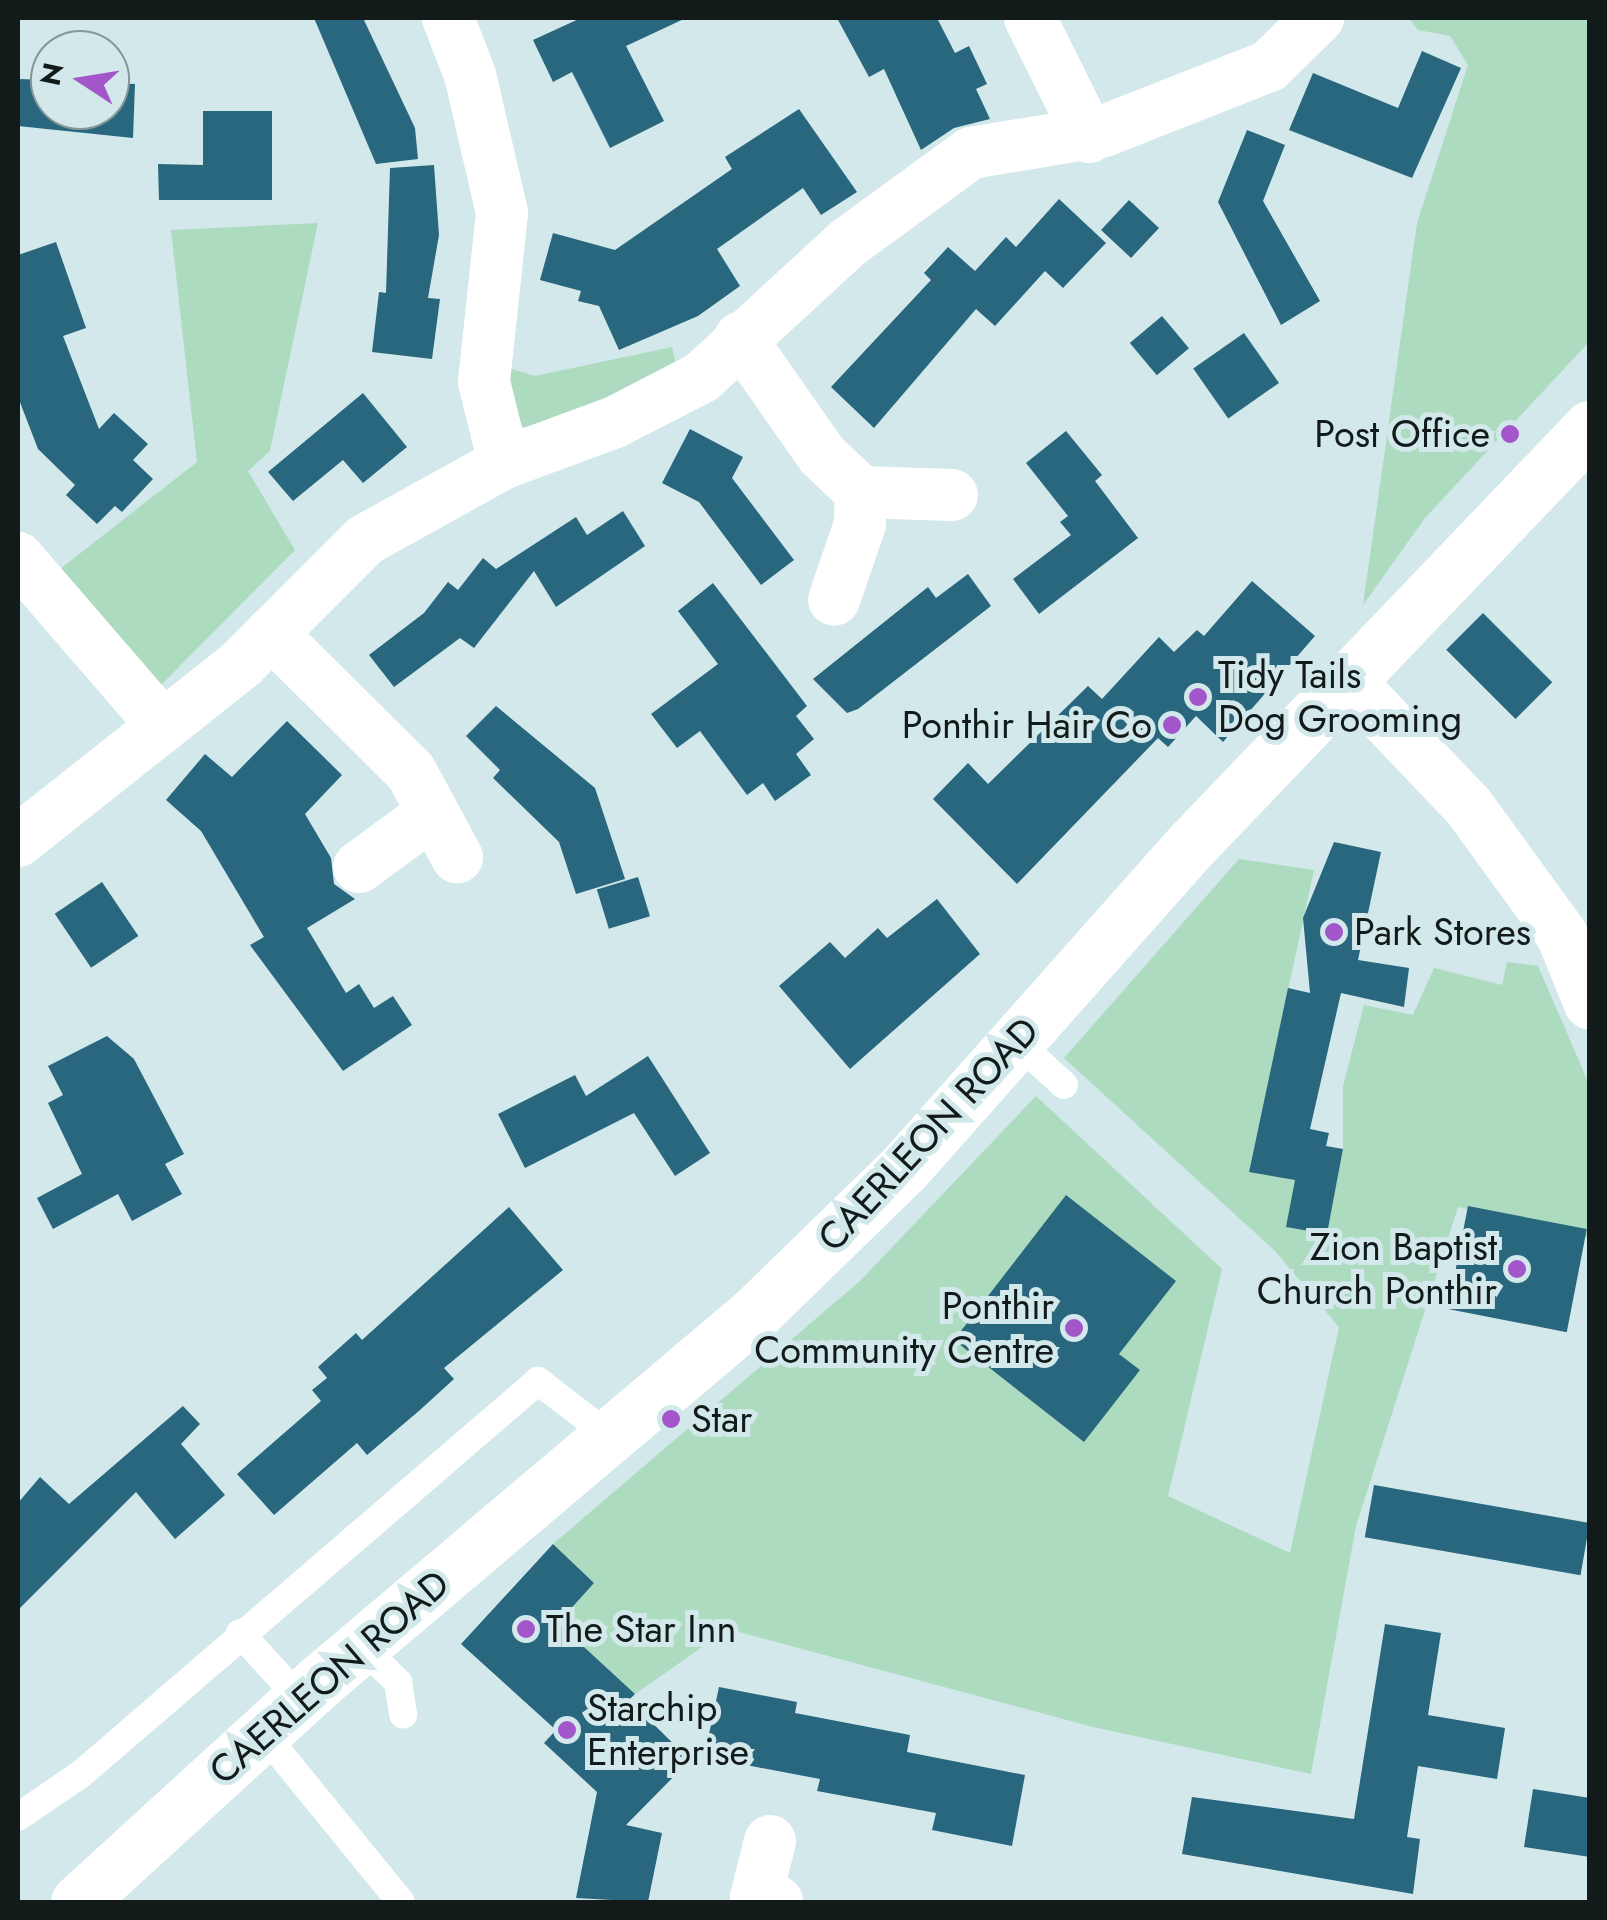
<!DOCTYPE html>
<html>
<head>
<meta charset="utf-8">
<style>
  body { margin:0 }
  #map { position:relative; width:1607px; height:1920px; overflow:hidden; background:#d2e8ea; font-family:Jost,sans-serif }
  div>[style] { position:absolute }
  .green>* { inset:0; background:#addbbf }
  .building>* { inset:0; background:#28677d; transform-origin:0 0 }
  .lane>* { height:28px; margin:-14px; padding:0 14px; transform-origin:14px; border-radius:14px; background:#fff }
  .street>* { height:52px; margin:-26px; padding:0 26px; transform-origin:26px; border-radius:26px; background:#fff }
  .secondary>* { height:55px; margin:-27.5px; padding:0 27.5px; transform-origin:27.5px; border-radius:27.5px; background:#fff }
  .dots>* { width:28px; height:28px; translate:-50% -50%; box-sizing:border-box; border:5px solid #d2e8ea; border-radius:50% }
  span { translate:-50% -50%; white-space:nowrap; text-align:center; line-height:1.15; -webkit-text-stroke:10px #d2e8ea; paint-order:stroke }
  .poi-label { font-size:38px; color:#121a1a }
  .right { translate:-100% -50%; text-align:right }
  .left { translate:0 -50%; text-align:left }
  .street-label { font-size:38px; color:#121a1a }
  .frame { position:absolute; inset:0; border:20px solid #121a1a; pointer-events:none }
  .north { position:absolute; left:30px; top:30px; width:100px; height:100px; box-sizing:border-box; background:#d2e8ea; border:2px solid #859697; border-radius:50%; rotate:282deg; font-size:28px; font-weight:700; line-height:40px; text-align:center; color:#121a1a }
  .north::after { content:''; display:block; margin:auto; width:35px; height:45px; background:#a256c9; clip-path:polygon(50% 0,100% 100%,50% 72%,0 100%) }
</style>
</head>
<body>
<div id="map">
  <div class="green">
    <i style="clip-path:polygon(1409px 18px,1589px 18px,1589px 342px,1425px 518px,1363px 605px,1417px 223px,1468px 65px,1450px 36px,1418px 30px)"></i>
    <i style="clip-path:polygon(318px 223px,270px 451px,248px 471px,295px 550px,161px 685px,55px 573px,197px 462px,171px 230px)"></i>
    <i style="clip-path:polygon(672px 347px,677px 370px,544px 431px,521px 426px,511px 408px,508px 368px,535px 376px)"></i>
    <i style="clip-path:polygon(1239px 859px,1314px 870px,1249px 1171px,1295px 1180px,1327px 1234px,1343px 1149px,1343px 1086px,1364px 1005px,1413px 1015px,1434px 968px,1502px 985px,1507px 962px,1538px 966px,1589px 1084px,1589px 1238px,1458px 1207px,1356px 1526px,1311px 1774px,1093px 1727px,728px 1629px,635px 1694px,558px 1623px,594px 1583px,553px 1544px,861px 1280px,1036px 1096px,1222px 1269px,1168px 1496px,1290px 1553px,1339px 1327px,1275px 1251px,1064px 1058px)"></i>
  </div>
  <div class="building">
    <i style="clip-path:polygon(314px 18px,363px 18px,415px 128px,418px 159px,376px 164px)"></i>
    <i style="clip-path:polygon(581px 18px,686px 18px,626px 46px,664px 121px,610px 148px,572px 72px,553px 82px,533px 40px)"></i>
    <i style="clip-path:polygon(837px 18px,937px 18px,955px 53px,969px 46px,987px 84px,976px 89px,990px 119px,954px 128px,921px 150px,884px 69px,869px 77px)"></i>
    <i style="clip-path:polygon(1422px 51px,1461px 68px,1412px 178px,1289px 130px,1313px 73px,1398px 108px)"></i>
    <i style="clip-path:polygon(18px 79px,50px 80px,50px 110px,110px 110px,110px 83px,135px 84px,133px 138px,18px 126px)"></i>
    <i style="clip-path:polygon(799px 109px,857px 192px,821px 215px,803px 188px,717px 249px,740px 286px,698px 316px,619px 350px,599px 306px,578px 301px,581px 291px,540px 280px,553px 233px,615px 250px,732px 169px,725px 157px)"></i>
    <i style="clip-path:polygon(203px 111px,272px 111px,272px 200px,159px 200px,158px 164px,203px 165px)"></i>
    <i style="clip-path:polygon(1247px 130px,1285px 145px,1263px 201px,1320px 301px,1281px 325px,1218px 202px)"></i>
    <i style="clip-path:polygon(434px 165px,439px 235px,428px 298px,440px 299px,432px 359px,372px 352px,379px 292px,386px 293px,390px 168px)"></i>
    <i style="clip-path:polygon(1059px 199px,1106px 243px,1063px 288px,1045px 271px,995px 326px,976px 309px,874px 428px,831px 387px,931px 280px,924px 273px,948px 247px,975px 271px,1006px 237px,1016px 247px)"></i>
    <i style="left:1129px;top:200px;width:41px;height:41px;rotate:43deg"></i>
    <i style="clip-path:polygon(56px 242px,86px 328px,63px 336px,99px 429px,114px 413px,148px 444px,133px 460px,153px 479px,122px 512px,115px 506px,97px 524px,66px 495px,75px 485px,38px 449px,18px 397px,18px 255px)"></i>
    <i style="left:1162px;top:316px;width:42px;height:42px;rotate:50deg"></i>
    <i style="left:1244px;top:333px;width:61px;height:62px;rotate:55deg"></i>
    <i style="clip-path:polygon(363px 393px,407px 447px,363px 483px,343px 460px,293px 501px,268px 472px)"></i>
    <i style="clip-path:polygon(690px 429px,743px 457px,732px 478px,794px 560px,761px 585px,699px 502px,662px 483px)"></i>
    <i style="clip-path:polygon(1066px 431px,1102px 475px,1095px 481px,1138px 538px,1039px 614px,1013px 579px,1071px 535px,1060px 522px,1068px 516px,1026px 463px)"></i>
    <i style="clip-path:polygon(623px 511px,645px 546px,556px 607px,534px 571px,474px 648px,460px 638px,394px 687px,369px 655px,424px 613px,448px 582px,458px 590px,483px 558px,496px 569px,576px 517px,587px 535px)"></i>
    <i style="clip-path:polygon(968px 574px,991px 606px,858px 709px,847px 713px,813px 679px,928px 587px,936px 598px)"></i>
    <i style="clip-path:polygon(1252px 581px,1315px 636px,1223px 742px,1196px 716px,1168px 747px,1158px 738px,1017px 884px,933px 799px,968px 763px,988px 784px,1088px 686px,1102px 699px,1159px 637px,1174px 652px,1197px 630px,1204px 636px)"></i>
    <i style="clip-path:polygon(713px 583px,807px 706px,796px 716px,814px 739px,796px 754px,811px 775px,775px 801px,763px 783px,747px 795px,700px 731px,677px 748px,651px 714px,718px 664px,678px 611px)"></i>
    <i style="left:1483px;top:613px;width:98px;height:52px;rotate:45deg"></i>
    <i style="clip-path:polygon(496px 706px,595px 788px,625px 879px,576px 894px,559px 842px,493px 778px,500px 770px,466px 736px)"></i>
    <i style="clip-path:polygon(287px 721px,342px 775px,305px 814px,331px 858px,334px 884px,355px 899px,307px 928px,346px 993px,359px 984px,374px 1008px,393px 996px,412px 1025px,343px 1071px,250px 945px,264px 937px,201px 831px,166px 800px,205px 754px,232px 777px)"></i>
    <i style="clip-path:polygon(1334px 842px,1381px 852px,1358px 960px,1409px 968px,1404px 1007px,1341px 993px,1310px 1129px,1329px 1133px,1326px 1146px,1343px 1149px,1327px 1234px,1286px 1227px,1295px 1180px,1249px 1172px,1288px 988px,1310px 993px,1303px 918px)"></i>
    <i style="left:638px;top:877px;width:41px;height:43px;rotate:73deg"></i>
    <i style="left:102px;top:882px;width:65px;height:57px;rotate:56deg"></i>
    <i style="clip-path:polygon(937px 899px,980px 954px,850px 1069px,779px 986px,830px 942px,845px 958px,878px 928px,887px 938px)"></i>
    <i style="clip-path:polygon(107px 1036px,134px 1059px,184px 1154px,165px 1164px,182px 1194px,132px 1221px,118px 1194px,53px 1229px,37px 1198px,82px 1174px,48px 1103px,63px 1095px,48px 1066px)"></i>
    <i style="clip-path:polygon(648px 1056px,710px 1153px,675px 1176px,634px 1113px,525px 1168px,498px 1114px,575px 1075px,586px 1096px)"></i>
    <i style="clip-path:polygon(1066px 1195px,1176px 1281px,1119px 1354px,1140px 1370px,1084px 1442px,954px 1340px)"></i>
    <i style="left:1468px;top:1206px;width:121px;height:105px;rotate:11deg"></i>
    <i style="clip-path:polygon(509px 1207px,563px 1270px,444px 1368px,454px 1379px,420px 1410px,367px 1455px,357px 1443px,274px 1515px,237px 1474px,321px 1401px,312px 1390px,327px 1378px,318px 1367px,356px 1333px,362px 1340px)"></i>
    <i style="clip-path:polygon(183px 1406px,200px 1424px,181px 1444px,225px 1495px,175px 1539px,136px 1492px,18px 1610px,18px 1503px,40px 1477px,69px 1504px)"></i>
    <i style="left:1374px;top:1485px;width:219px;height:53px;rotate:10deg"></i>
    <i style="clip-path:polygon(553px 1544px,594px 1583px,558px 1623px,635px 1694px,629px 1700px,690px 1760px,626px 1825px,662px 1833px,648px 1902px,576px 1898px,597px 1792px,544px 1743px,556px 1730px,461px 1644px)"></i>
    <i style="clip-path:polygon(1385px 1624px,1441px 1633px,1428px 1715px,1505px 1728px,1497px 1779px,1418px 1766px,1407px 1837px,1420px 1839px,1413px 1894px,1182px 1854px,1192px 1797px,1354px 1819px)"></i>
    <i style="clip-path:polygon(719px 1687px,797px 1702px,795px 1713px,910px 1735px,907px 1752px,1025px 1775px,1012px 1846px,932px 1830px,936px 1813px,817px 1791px,820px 1779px,704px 1757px)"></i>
    <i style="clip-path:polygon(1533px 1789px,1590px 1798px,1590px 1857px,1524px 1847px)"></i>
  </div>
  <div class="lane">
    <i style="left:1016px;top:1041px;width:65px;rotate:42.5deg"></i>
    <i style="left:240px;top:1633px;width:89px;rotate:47.7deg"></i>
    <i style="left:361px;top:1646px;width:52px;rotate:44.2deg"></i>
    <i style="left:398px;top:1682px;width:33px;rotate:81deg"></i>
    <i style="left:263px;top:1733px;width:218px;rotate:50.8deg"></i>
    <i style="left:18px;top:1817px;width:76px;rotate:-34.3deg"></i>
    <i style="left:81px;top:1774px;width:603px;rotate:-40.69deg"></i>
    <i style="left:538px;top:1381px;width:92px;rotate:37.5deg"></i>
  </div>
  <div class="street">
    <i style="left:448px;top:18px;width:61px;rotate:68.9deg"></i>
    <i style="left:470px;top:75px;width:142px;rotate:76.9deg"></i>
    <i style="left:502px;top:213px;width:170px;rotate:96.1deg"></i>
    <i style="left:484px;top:382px;width:83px;rotate:76.1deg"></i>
    <i style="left:1030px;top:18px;width:133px;rotate:63.6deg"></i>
    <i style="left:740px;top:338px;width:143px;rotate:55deg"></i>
    <i style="left:822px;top:455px;width:54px;rotate:43.5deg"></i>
    <i style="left:861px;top:492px;width:32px;rotate:92deg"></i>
    <i style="left:860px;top:524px;width:80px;rotate:108.9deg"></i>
    <i style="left:861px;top:492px;width:91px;rotate:1.9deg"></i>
    <i style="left:18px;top:558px;width:222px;rotate:49.2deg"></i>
    <i style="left:271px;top:633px;width:197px;rotate:44.8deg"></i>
    <i style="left:411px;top:772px;width:97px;rotate:61.6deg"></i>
    <i style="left:1350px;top:682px;width:173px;rotate:46.4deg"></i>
    <i style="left:1469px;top:807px;width:158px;rotate:54deg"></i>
    <i style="left:1562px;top:935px;width:74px;rotate:67.9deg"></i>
    <i style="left:18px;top:841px;width:285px;rotate:-38.4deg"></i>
    <i style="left:241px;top:664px;width:175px;rotate:-45deg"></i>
    <i style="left:365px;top:540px;width:159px;rotate:-29deg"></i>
    <i style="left:504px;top:463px;width:118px;rotate:-20.3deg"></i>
    <i style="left:615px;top:422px;width:98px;rotate:-27.3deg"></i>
    <i style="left:702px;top:377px;width:200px;rotate:-42.6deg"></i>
    <i style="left:849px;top:242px;width:151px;rotate:-36.1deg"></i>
    <i style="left:971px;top:153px;width:135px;rotate:-9.4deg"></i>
    <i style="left:1104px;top:131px;width:177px;rotate:-21.5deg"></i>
    <i style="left:1269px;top:66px;width:69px;rotate:-44.4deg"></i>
    <i style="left:359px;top:867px;width:88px;rotate:-36.2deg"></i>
    <i style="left:770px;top:1841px;width:58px;rotate:104deg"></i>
    <i style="left:756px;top:1897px;width:22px;rotate:13deg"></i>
  </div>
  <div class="secondary">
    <i style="left:78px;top:1902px;width:328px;rotate:-42.4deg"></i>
    <i style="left:320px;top:1681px;width:571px;rotate:-40.24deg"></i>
    <i style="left:756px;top:1312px;width:206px;rotate:-44.2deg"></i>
    <i style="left:904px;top:1168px;width:433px;rotate:-48.4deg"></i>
    <i style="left:1192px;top:844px;width:576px;rotate:-46.27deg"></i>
  </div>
  <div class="dots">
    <i style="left:1510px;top:434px;background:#a256c9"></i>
    <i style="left:1198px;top:697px;background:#a256c9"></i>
    <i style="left:1172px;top:725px;background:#a256c9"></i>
    <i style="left:1334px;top:932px;background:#a256c9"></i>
    <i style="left:1517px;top:1269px;background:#a256c9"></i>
    <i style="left:1074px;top:1328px;background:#a256c9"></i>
    <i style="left:671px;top:1419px;background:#a256c9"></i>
    <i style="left:526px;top:1629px;background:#a256c9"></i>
    <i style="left:567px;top:1730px;background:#a256c9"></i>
  </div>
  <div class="poi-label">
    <span class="right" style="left:1490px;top:434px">Post Office</span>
    <span class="left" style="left:1218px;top:697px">Tidy Tails<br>Dog Grooming</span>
    <span class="right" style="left:1152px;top:725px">Ponthir Hair Co</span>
    <span class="left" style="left:1354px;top:932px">Park Stores</span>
    <span class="right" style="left:1497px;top:1269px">Zion Baptist<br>Church Ponthir</span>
    <span class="right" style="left:1054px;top:1328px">Ponthir<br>Community Centre</span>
    <span class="left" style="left:691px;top:1419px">Star</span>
    <span class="left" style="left:546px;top:1629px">The Star Inn</span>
    <span class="left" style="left:587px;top:1730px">Starchip<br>Enterprise</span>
  </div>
  <div class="street-label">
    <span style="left:928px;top:1134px;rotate:-47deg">CAERLEON ROAD</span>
    <span style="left:329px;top:1677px;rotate:-41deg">CAERLEON ROAD</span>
  </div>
  <div class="frame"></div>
  <div class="north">N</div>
</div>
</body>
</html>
